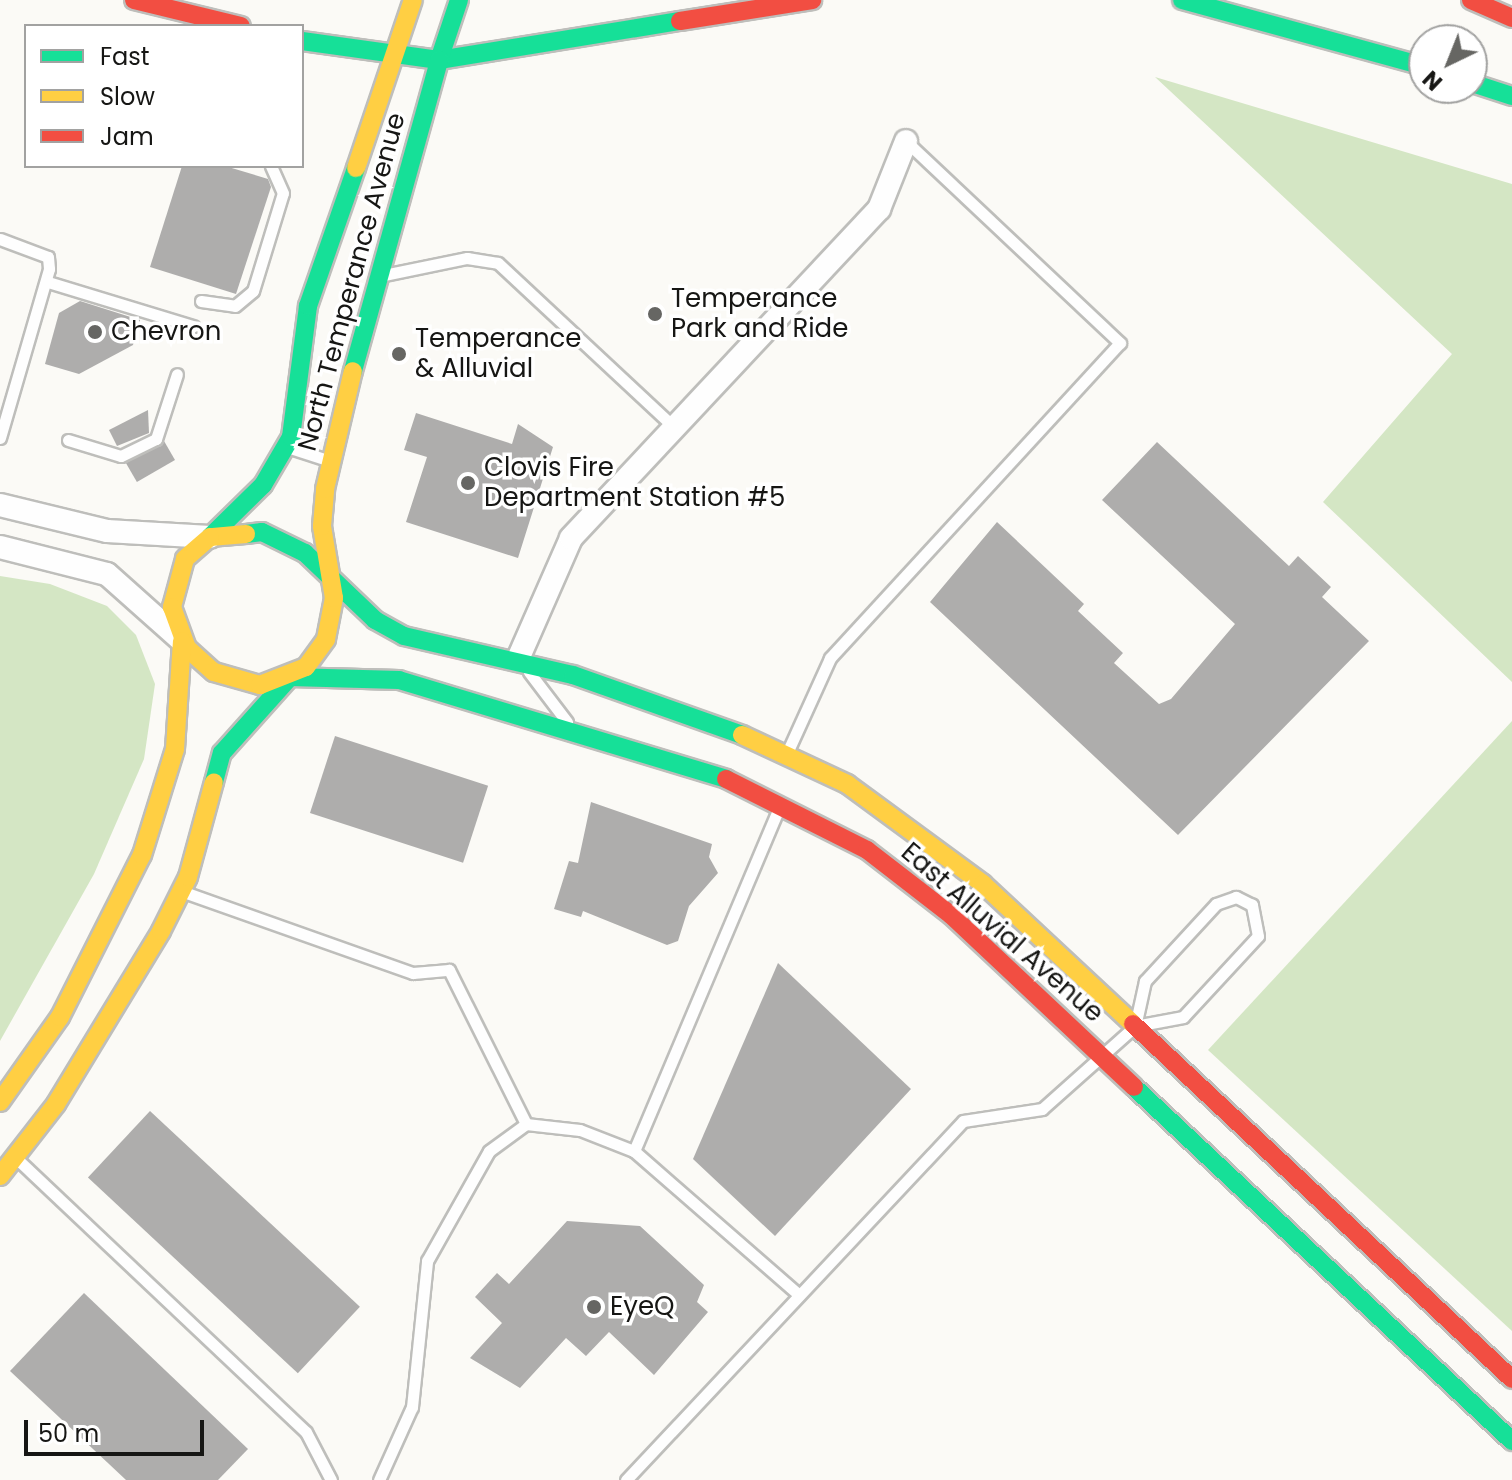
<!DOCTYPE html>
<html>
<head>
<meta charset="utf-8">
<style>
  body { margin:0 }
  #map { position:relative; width:1512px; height:1480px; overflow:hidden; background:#fbfaf6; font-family:Poppins,sans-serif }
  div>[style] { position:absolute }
  .green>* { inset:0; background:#d4e6c4 }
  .building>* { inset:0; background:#aeadac; transform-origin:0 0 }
  .roads { filter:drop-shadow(2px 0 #bebebb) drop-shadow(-2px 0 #bebebb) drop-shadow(0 2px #bebebb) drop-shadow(0 -2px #bebebb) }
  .lane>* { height:11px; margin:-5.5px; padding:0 5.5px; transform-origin:5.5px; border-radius:5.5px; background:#fefefe }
  .street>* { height:22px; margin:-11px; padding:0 11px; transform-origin:11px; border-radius:11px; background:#fefefe }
  .fast>* { height:18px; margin:-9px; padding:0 9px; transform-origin:9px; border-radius:9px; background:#16e098 }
  .slow>* { height:18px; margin:-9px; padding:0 9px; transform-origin:9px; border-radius:9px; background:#ffcf43 }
  .jam>* { height:18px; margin:-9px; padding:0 9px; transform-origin:9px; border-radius:9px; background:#f24e42 }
  .dots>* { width:22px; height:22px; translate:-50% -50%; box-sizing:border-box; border:4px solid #fff; border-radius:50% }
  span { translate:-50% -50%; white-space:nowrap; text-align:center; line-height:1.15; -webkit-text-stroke:7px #fff; paint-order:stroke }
  .street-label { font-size:26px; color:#161614 }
  .poi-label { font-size:26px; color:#161614 }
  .left { translate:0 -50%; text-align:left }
  .legend { position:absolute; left:24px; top:24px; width:280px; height:144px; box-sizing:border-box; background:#fff; border:2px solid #a2a2a1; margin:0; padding:10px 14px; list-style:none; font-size:24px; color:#161614 }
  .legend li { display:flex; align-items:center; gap:16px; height:40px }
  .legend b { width:40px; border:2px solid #a2a2a1 }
  .north { position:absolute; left:1408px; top:24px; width:80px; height:80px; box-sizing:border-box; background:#fff; border:2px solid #a2a2a1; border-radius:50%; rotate:223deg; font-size:22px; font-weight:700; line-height:32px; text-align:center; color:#161614 }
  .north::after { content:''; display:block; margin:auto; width:28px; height:36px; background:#666663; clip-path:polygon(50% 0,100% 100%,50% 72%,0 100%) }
  .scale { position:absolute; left:24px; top:1420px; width:180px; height:36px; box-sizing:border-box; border:4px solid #161614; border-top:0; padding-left:10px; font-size:24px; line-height:28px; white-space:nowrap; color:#161614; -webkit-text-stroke:6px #fff; paint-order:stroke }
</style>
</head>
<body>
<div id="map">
  <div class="green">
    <i style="clip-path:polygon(1155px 77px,1512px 184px,1512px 682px,1323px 502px,1452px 354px)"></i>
    <i style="clip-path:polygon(0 576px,50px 584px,107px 606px,136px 635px,155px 684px,144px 759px,94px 874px,0 1041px)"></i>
    <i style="clip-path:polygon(1512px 721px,1512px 1331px,1208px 1050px)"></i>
  </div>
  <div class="building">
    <i style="clip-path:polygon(182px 166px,225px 166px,268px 179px,271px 187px,236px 294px,150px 267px)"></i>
    <i style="clip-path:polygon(80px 301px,140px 320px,133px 345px,79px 374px,45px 364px,59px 313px)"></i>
    <i style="clip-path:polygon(148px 410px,149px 433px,117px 446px,109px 430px)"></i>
    <i style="clip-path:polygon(416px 413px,512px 444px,518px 424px,553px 447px,518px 558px,406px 522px,427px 457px,404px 450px)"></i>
    <i style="left:164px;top:441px;width:22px;height:44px;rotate:60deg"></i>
    <i style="clip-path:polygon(1157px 442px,1289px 566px,1298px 556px,1331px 587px,1322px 597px,1369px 641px,1178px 835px,930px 602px,997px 522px,1084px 604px,1078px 611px,1123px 653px,1114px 663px,1159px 704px,1171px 699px,1235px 624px,1102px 500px)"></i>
    <i style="left:335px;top:736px;width:161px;height:81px;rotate:18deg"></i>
    <i style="clip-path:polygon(591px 802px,712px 844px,709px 857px,718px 873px,689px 906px,678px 941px,667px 945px,583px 911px,581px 917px,554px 909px,569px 861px,578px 863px)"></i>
    <i style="clip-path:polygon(778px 963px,911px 1089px,775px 1236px,693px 1159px)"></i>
    <i style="left:150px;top:1111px;width:287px;height:91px;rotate:43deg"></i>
    <i style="clip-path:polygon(567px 1221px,640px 1226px,704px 1285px,697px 1302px,708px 1312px,654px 1375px,609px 1332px,586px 1356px,566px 1338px,520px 1388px,470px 1358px,502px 1323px,475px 1297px,497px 1273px,509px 1284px)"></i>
    <i style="clip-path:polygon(84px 1293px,248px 1449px,218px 1480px,126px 1480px,10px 1371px)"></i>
  </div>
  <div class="roads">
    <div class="lane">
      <i style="left:0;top:239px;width:51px;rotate:20.6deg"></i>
      <i style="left:48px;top:257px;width:12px;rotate:85deg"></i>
      <i style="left:49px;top:269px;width:176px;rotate:106.2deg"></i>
      <i style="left:379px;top:276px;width:90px;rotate:-11.6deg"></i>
      <i style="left:467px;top:258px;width:31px;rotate:9deg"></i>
      <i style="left:498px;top:263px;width:239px;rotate:43deg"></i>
      <i style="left:48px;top:282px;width:152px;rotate:16.9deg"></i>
      <i style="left:201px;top:301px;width:34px;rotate:8deg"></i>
      <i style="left:235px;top:306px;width:23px;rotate:-40deg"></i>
      <i style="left:253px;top:291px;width:102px;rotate:-73deg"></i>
      <i style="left:283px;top:193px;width:30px;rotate:-114deg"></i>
      <i style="left:68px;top:440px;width:55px;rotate:16.8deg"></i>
      <i style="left:121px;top:456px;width:39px;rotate:-26deg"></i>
      <i style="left:156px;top:439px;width:68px;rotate:-72.1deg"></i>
      <i style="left:287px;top:447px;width:45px;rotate:18deg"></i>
      <i style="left:529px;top:672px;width:63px;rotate:52.8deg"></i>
      <i style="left:787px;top:753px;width:104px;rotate:-65.6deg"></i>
      <i style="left:830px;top:658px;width:428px;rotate:-47.4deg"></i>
      <i style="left:1120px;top:343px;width:294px;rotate:-136.7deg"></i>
      <i style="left:181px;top:891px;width:246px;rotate:19.5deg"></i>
      <i style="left:413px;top:973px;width:36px;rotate:-5deg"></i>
      <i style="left:449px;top:970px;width:172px;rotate:63.4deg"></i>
      <i style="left:634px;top:1151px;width:376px;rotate:-67.1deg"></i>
      <i style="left:15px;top:1157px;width:400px;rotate:43.4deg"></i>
      <i style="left:306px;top:1432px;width:54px;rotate:62.5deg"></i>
      <i style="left:379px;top:1480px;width:80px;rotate:-65.7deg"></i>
      <i style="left:412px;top:1407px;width:147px;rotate:-84.1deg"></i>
      <i style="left:427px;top:1261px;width:126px;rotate:-60.6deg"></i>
      <i style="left:489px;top:1151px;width:46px;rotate:-36.1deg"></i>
      <i style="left:526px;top:1124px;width:54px;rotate:6.3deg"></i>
      <i style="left:580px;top:1130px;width:58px;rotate:21.3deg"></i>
      <i style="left:634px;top:1151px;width:219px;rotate:41.1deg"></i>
      <i style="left:626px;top:1480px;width:492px;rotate:-46.8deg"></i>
      <i style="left:963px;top:1121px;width:80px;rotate:-8.6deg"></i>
      <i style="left:1042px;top:1109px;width:125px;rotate:-41.7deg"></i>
      <i style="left:1135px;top:1026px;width:49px;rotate:-10.6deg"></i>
      <i style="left:1183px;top:1017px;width:110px;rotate:-47.2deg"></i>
      <i style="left:1258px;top:936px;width:32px;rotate:-101deg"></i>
      <i style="left:1252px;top:905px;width:18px;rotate:-153deg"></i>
      <i style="left:1236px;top:897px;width:21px;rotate:161deg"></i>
      <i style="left:1216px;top:904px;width:105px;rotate:132.7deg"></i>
      <i style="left:1145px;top:981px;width:42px;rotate:102.4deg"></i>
    </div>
    <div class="street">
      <i style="left:0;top:505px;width:110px;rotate:13.7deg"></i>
      <i style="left:107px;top:531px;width:103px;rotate:3.3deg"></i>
      <i style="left:0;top:547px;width:110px;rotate:14.2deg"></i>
      <i style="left:107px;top:574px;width:99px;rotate:41.7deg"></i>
      <i style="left:518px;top:659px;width:132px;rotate:-66.3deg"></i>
      <i style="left:571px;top:538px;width:451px;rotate:-46.9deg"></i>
      <i style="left:879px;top:209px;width:73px;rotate:-68.3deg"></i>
    </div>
    <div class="fast">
      <i style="left:1182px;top:0;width:251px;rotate:15.3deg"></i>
      <i style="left:302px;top:41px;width:138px;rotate:7.9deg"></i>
      <i style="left:439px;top:60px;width:244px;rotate:-9.2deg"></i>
      <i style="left:439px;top:60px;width:63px;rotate:-71.6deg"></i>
      <i style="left:1472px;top:83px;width:42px;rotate:18deg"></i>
      <i style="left:353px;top:371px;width:323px;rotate:-74.5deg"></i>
      <i style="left:246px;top:534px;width:16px;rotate:-7deg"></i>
      <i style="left:262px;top:532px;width:48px;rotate:26deg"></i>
      <i style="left:305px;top:553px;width:97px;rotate:43.7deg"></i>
      <i style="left:375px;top:620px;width:33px;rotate:29deg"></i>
      <i style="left:404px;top:636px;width:173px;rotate:13deg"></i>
      <i style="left:573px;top:675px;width:179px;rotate:19.5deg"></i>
      <i style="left:210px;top:537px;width:74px;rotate:-44.5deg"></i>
      <i style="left:263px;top:485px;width:56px;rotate:-59.7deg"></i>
      <i style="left:291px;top:437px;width:132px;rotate:-82.6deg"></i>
      <i style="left:308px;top:306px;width:146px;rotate:-70.8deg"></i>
      <i style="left:214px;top:782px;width:30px;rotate:-75deg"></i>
      <i style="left:222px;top:753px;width:102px;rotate:-48.2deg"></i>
      <i style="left:290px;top:677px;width:109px;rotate:1.6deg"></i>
      <i style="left:399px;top:680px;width:342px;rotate:16.8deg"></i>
      <i style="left:1134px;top:1087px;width:518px;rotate:43.12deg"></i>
    </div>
    <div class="slow">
      <i style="left:356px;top:168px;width:177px;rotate:-71.3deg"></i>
      <i style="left:246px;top:534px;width:36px;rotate:175deg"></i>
      <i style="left:210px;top:537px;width:33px;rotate:139deg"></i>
      <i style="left:185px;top:559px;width:50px;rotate:105.2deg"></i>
      <i style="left:172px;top:607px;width:44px;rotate:69.9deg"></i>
      <i style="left:187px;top:648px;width:36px;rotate:42deg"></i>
      <i style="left:214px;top:672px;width:48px;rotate:15.8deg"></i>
      <i style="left:260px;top:685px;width:49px;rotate:-21.4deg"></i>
      <i style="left:306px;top:667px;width:34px;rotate:-54deg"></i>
      <i style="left:326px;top:639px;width:42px;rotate:-79deg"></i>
      <i style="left:334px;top:598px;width:73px;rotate:-99.5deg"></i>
      <i style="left:322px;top:526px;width:37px;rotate:-85deg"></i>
      <i style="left:325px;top:489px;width:121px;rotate:-76.7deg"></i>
      <i style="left:742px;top:735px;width:116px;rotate:25deg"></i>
      <i style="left:847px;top:784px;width:169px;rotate:36.3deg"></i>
      <i style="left:983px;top:884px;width:205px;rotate:43deg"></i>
      <i style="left:0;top:1102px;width:104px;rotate:-54.8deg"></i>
      <i style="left:60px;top:1017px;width:182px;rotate:-63.2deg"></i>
      <i style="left:142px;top:855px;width:111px;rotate:-72.7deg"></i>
      <i style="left:175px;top:749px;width:108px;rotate:-86.3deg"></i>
      <i style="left:0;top:1176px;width:91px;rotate:-52.1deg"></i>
      <i style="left:56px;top:1104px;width:202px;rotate:-58.7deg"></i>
      <i style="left:161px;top:931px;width:60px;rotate:-63.4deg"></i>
      <i style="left:188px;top:877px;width:98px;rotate:-74.7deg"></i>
    </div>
    <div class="jam">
      <i style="left:134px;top:0;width:110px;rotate:13.7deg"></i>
      <i style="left:1471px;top:0;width:45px;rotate:23.7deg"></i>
      <i style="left:680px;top:21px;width:134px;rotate:-9deg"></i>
      <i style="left:726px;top:779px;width:158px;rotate:26.7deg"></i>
      <i style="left:867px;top:850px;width:106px;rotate:37.7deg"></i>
      <i style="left:951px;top:915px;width:251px;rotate:43.2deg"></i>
      <i style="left:1133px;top:1024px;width:519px;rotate:43.13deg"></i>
    </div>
  </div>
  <div class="dots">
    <i style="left:655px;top:314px;background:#666663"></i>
    <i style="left:95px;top:332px;background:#666663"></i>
    <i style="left:399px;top:354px;background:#666663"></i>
    <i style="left:468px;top:483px;background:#666663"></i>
    <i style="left:594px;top:1307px;background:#666663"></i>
  </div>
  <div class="street-label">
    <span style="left:352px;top:282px;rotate:-75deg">North Temperance Avenue</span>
    <span style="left:1002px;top:933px;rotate:41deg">East Alluvial Avenue</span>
  </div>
  <div class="poi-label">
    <span class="left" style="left:671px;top:314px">Temperance<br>Park and Ride</span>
    <span class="left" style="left:111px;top:332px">Chevron</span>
    <span class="left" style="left:415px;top:354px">Temperance<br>&amp; Alluvial</span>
    <span class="left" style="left:484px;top:483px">Clovis Fire<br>Department Station #5</span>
    <span class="left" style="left:610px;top:1307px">EyeQ</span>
  </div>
  <ul class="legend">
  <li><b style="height:10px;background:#16e098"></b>Fast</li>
  <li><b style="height:10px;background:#ffcf43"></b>Slow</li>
  <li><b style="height:10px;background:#f24e42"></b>Jam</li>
  </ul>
  <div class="north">N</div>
  <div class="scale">50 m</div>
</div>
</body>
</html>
